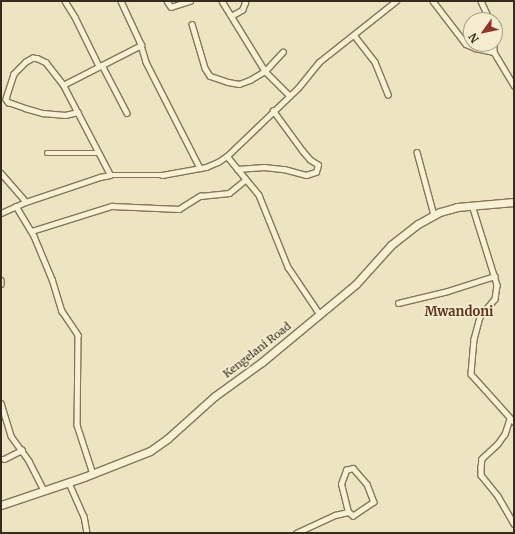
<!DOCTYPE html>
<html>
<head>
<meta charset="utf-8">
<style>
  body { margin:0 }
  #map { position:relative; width:515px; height:534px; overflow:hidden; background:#ede4c1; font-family:Merriweather,serif }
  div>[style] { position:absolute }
  .roads { filter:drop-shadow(1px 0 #867559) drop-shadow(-1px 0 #867559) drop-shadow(0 1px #867559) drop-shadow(0 -1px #867559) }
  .street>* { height:4.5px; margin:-2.25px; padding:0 2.25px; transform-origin:2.25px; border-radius:2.25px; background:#f8f1d4 }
  .secondary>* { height:7px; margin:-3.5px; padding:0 3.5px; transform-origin:3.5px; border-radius:3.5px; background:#f8f1d4 }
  span { translate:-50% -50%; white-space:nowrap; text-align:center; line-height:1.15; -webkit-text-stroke:3.5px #f5edd0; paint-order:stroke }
  .street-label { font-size:11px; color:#362b1d }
  .quarter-label { font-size:13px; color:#62321d; font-weight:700 }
  .frame { position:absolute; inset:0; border:2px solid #362b1d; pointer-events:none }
  .north { position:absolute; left:463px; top:12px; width:40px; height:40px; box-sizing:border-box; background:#f5edd0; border:1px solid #a99f88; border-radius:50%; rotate:237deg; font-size:11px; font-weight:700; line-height:16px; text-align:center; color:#362b1d }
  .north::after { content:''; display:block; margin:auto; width:14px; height:18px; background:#94332a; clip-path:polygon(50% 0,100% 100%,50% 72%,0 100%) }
</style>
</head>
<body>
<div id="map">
  <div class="roads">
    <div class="street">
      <i style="left:65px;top:1px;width:19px;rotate:58deg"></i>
      <i style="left:75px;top:17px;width:55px;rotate:63.9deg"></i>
      <i style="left:121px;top:1px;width:45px;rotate:65.1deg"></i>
      <i style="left:140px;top:42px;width:21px;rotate:73deg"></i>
      <i style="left:146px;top:62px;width:119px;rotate:63deg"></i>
      <i style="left:167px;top:1px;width:7px;rotate:56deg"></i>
      <i style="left:171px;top:7px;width:20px;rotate:-18deg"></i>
      <i style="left:222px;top:1px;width:82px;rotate:58.4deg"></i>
      <i style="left:265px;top:71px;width:26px;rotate:-47deg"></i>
      <i style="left:433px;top:1px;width:54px;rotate:52.5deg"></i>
      <i style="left:466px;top:44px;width:10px;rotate:24deg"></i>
      <i style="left:475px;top:48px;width:19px;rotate:12deg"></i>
      <i style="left:481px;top:1px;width:21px;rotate:65deg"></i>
      <i style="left:231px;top:16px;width:13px;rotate:-29deg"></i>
      <i style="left:242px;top:10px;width:8px;rotate:-67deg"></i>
      <i style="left:245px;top:3px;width:2px;rotate:-117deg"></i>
      <i style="left:192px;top:24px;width:46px;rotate:73.5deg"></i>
      <i style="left:205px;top:68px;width:9px;rotate:58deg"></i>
      <i style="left:210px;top:76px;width:19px;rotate:18deg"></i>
      <i style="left:228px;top:82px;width:11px;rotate:10deg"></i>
      <i style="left:239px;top:84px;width:12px;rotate:-20deg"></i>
      <i style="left:250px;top:80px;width:17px;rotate:-31deg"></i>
      <i style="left:265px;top:71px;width:35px;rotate:45deg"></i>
      <i style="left:354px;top:35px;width:34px;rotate:52deg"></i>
      <i style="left:375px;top:62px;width:35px;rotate:68deg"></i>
      <i style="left:494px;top:44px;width:8px;rotate:90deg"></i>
      <i style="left:494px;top:52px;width:39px;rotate:59deg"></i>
      <i style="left:102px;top:65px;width:54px;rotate:62.5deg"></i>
      <i style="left:63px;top:85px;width:28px;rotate:-128deg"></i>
      <i style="left:46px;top:63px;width:9px;rotate:-153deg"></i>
      <i style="left:38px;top:59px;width:5px;rotate:-169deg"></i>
      <i style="left:33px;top:58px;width:8px;rotate:150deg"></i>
      <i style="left:26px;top:62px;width:17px;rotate:135deg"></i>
      <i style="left:14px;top:74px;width:26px;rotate:108deg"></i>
      <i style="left:6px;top:99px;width:4px;rotate:56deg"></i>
      <i style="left:8px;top:102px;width:18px;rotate:19deg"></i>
      <i style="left:25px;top:108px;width:19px;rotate:16deg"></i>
      <i style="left:43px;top:113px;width:22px;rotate:5deg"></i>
      <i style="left:65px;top:115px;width:13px;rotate:-13deg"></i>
      <i style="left:417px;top:152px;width:65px;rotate:74.9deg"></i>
      <i style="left:47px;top:153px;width:51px"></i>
      <i style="left:227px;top:156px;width:50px;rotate:50.6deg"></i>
      <i style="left:259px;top:195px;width:78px;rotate:68.1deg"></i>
      <i style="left:288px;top:267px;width:55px;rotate:56deg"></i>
      <i style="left:237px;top:169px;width:27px;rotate:-4deg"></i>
      <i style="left:264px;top:167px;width:20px;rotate:6deg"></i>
      <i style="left:284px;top:169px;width:23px;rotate:15deg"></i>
      <i style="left:306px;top:175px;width:10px;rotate:-17deg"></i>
      <i style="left:316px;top:172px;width:7px;rotate:-74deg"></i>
      <i style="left:318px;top:165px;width:9px;rotate:-148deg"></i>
      <i style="left:310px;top:160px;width:11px;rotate:-131deg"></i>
      <i style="left:303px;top:152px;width:51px;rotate:-126.2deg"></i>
      <i style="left:1px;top:173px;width:38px;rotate:49deg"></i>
      <i style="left:110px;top:175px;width:102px;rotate:-117.6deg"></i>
      <i style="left:63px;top:85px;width:88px;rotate:-27.1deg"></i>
      <i style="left:472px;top:205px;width:84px;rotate:72.6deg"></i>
      <i style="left:497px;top:285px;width:14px;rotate:98deg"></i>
      <i style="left:495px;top:299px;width:23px;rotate:130deg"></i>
      <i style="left:480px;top:317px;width:23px;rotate:105deg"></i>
      <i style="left:474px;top:339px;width:35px;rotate:95deg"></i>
      <i style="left:471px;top:374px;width:64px;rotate:48.1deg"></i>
      <i style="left:16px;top:206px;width:35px;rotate:59deg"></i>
      <i style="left:34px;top:236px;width:47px;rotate:67.3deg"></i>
      <i style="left:52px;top:279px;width:34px;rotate:73deg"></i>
      <i style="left:62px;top:311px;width:29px;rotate:56deg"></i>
      <i style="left:78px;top:335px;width:90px;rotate:90.6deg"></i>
      <i style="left:77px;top:425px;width:52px;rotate:71.9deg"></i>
      <i style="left:1px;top:213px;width:27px;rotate:-24deg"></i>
      <i style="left:26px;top:202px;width:78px;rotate:-18.7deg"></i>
      <i style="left:100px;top:177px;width:10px;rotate:-11deg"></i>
      <i style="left:110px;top:175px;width:52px"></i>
      <i style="left:162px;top:175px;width:45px;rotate:-10.3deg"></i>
      <i style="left:206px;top:167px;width:13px;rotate:-23deg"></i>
      <i style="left:218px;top:162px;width:11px;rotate:-34deg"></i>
      <i style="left:227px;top:156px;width:98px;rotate:-43.8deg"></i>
      <i style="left:298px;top:88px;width:33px;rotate:-51deg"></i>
      <i style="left:319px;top:62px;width:98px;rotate:-38.4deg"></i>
      <i style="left:32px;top:231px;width:84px;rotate:-17.4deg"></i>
      <i style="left:112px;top:206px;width:67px;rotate:2.6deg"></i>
      <i style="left:179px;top:209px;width:25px;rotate:-32deg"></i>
      <i style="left:200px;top:196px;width:29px;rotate:-6deg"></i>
      <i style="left:229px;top:193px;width:21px;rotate:-39deg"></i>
      <i style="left:1px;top:280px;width:4px;rotate:90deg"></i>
      <i style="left:398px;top:303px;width:51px;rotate:-13.5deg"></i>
      <i style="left:448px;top:291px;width:49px;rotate:-17.7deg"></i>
      <i style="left:1px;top:403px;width:34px;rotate:73deg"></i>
      <i style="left:11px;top:436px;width:31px;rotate:54deg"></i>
      <i style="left:29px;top:461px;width:33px;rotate:63deg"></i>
      <i style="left:510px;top:419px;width:16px;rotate:108deg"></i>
      <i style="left:505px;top:434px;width:12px;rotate:125deg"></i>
      <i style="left:498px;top:444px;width:22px;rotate:137deg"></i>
      <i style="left:482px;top:459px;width:8px;rotate:97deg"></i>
      <i style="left:481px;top:467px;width:8px;rotate:90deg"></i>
      <i style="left:481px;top:475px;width:27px;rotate:51deg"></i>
      <i style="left:498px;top:496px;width:32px;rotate:60deg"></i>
      <i style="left:1px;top:459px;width:3px"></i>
      <i style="left:4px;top:459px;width:20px;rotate:-27deg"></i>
      <i style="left:353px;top:468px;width:21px;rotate:49deg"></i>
      <i style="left:367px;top:484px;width:19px;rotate:69deg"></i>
      <i style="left:374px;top:502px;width:25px;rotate:146deg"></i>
      <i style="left:353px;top:516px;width:6px;rotate:-141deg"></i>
      <i style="left:348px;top:512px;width:29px;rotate:-104deg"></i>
      <i style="left:341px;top:484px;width:15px;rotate:-70deg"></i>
      <i style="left:346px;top:470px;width:7px;rotate:-16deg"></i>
      <i style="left:69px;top:483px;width:36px;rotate:66deg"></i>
      <i style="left:84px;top:516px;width:17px;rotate:80deg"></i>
      <i style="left:296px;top:533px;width:43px;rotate:-24.8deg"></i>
      <i style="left:335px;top:515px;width:13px;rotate:-13deg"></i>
    </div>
    <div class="secondary">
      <i style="left:1px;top:505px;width:88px;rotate:-18.6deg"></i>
      <i style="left:84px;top:477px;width:71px;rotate:-21.5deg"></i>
      <i style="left:150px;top:451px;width:21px;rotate:-35deg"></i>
      <i style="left:167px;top:439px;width:64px;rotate:-41.9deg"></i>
      <i style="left:215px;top:396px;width:58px;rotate:-35.9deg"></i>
      <i style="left:262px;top:362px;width:122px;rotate:-39.7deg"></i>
      <i style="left:356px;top:284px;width:52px;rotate:-48.1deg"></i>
      <i style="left:391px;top:245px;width:34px;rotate:-38deg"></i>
      <i style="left:418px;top:224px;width:25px;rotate:-29deg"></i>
      <i style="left:440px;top:212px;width:18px;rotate:-16deg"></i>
      <i style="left:457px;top:207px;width:57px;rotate:-5deg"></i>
    </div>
  </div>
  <div class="street-label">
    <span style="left:257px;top:350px;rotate:-38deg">Kengelani Road</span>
  </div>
  <div class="quarter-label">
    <span style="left:459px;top:312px">Mwandoni</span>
  </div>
  <div class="frame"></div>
  <div class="north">N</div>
</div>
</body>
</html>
